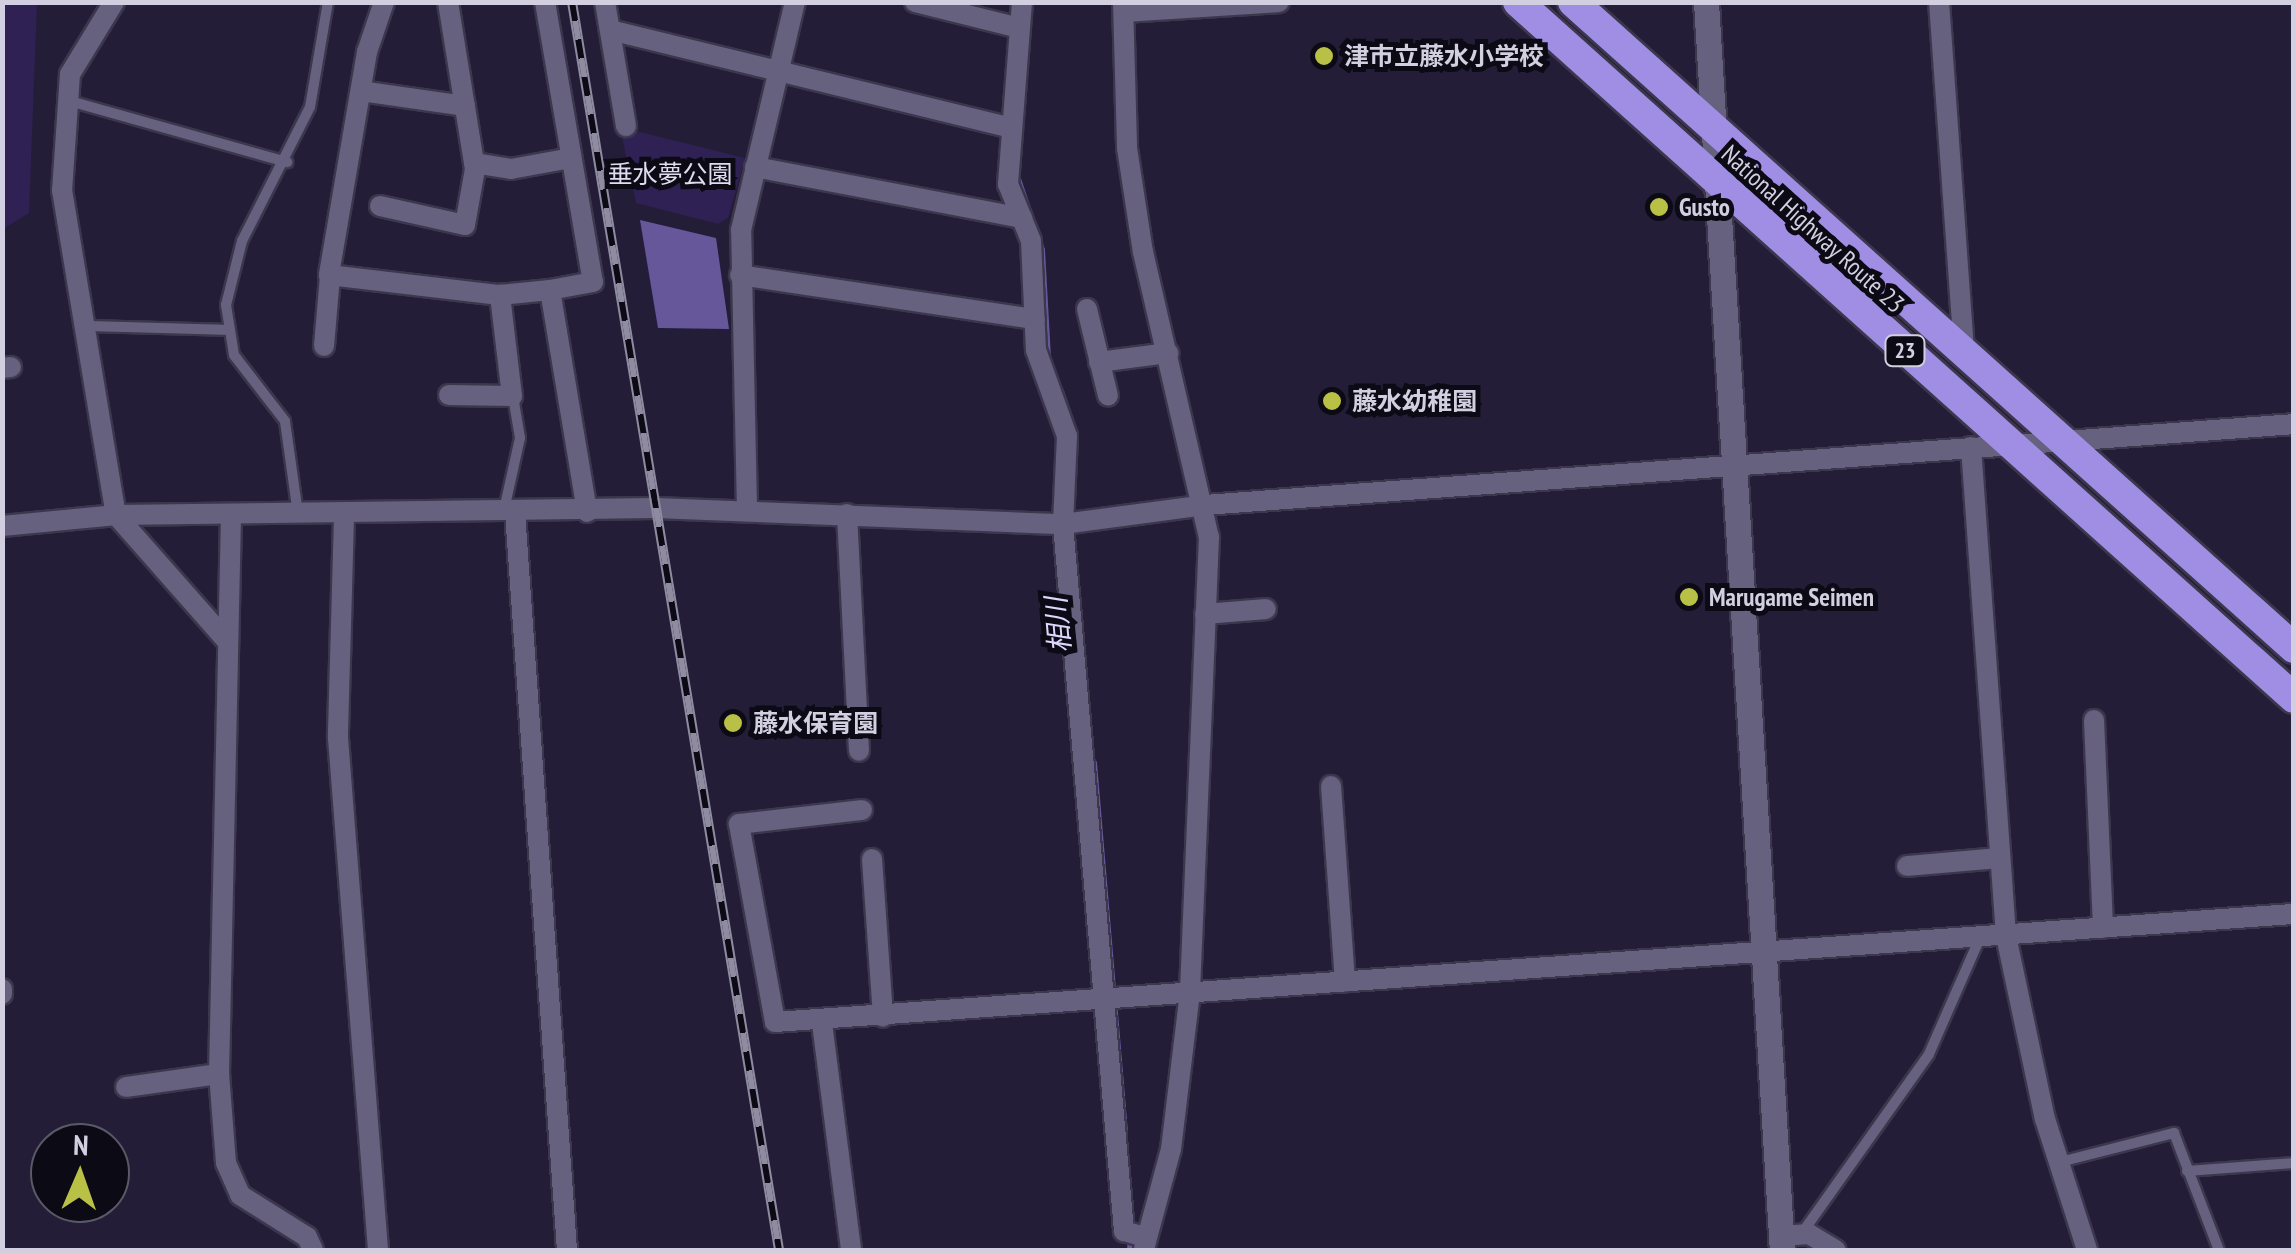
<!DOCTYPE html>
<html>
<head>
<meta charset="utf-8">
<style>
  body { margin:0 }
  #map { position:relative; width:2296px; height:1253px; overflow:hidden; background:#231d37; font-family:"PT Sans Narrow","Noto Sans JP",sans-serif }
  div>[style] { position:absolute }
  .green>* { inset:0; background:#2f2153 }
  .water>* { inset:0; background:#66579b }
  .stream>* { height:6px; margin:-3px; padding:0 3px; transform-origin:3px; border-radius:3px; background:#66579b }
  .roads { filter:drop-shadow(2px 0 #3c374d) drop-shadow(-2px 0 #3c374d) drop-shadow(0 2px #3c374d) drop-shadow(0 -2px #3c374d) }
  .lane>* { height:10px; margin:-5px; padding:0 5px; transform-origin:5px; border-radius:5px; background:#66617f }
  .street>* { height:20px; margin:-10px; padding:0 10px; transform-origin:10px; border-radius:10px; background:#66617f }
  .secondary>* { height:25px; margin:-12.5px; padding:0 12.5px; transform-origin:12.5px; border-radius:12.5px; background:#66617f }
  .highway>* { height:30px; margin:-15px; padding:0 15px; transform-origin:15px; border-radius:15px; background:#a08ee4 }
  .rail>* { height:10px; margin-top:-5px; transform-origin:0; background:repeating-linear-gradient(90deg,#0c0a15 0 19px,#8f8ba0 0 38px); box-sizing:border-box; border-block:2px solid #8f8ba0 }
  .dots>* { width:28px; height:28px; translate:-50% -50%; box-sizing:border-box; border:5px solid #0c0a15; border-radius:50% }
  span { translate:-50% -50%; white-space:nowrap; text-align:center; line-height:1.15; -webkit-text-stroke:10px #0c0a15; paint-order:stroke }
  .shield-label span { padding:2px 8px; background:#0c0a15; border:2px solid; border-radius:8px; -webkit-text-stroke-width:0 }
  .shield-label { font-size:22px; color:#d2cfe0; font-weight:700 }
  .poi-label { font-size:25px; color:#d2cfe0; font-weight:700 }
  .left { translate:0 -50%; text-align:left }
  .park-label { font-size:25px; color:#dfdcf0 }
  .street-label { font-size:25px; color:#d2cfe0 }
  .water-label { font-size:28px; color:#ddd7fe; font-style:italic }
  .frame { position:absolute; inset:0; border:5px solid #d2cfe0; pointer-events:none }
  .north { position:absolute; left:30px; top:1123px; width:100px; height:100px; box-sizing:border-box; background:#0c0a15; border:2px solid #5b5966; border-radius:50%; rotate:2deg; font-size:28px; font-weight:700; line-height:40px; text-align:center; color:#d2cfe0 }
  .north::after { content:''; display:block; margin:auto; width:35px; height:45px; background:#b9c046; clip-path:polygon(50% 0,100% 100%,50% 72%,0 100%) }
</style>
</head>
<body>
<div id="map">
  <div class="green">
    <i style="clip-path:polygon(3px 2px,37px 3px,29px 213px,3px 229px)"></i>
    <i style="clip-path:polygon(620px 127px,745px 158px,728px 218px,718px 224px,636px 203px)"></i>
  </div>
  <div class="water">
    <i style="clip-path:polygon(640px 220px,716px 238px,729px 329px,658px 328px)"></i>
  </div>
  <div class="stream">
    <i style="left:1016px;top:173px;width:81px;rotate:71.3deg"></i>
    <i style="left:1042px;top:250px;width:106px;rotate:86.8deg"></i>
    <i style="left:1061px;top:391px;width:37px;rotate:71deg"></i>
    <i style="left:1094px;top:763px;width:367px;rotate:85.2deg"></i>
    <i style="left:1130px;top:1250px;width:14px;rotate:-86deg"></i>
  </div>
  <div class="roads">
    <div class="lane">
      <i style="left:66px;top:100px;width:230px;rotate:15.7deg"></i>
      <i style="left:85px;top:326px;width:142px;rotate:1.6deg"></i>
      <i style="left:504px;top:510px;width:74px;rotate:-77.5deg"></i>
      <i style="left:520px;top:438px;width:43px;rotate:-99.5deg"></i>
      <i style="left:298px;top:514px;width:94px;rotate:-98deg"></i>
      <i style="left:285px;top:421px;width:83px;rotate:-127.7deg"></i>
      <i style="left:234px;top:355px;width:51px;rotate:-99.1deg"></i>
      <i style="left:226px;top:305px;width:66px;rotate:-76deg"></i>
      <i style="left:242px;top:241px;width:150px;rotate:-63.1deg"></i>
      <i style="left:310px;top:107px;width:107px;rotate:-80.3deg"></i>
      <i style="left:2060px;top:1162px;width:118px;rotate:-14.3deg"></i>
      <i style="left:2174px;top:1133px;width:125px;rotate:69deg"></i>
      <i style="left:2187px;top:1171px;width:107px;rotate:-4.3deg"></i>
      <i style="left:1802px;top:1233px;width:219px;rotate:-54.6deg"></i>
      <i style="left:1929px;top:1054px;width:127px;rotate:-66.3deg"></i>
    </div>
    <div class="street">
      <i style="left:114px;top:2px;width:84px;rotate:121.4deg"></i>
      <i style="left:70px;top:74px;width:116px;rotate:93.9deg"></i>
      <i style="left:62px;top:190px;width:329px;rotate:80.6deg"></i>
      <i style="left:116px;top:515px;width:168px;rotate:48.6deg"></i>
      <i style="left:384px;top:2px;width:53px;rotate:108.8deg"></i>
      <i style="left:367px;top:52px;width:226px;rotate:99.7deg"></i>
      <i style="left:329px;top:275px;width:172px;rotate:6.7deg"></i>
      <i style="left:500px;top:295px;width:50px;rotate:-5.7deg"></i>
      <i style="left:550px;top:290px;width:225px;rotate:80.5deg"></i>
      <i style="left:545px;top:2px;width:284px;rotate:80.3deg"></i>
      <i style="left:593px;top:282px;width:44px;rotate:169.5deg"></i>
      <i style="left:605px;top:2px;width:126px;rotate:80.4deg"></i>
      <i style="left:915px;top:2px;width:107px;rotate:14deg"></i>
      <i style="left:1022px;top:2px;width:183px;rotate:94.4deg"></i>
      <i style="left:1008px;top:184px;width:61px;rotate:68deg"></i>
      <i style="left:1031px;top:241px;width:109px;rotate:87.4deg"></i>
      <i style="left:1036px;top:350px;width:91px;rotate:70.2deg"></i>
      <i style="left:1067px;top:436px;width:88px;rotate:92.6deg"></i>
      <i style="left:1063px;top:524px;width:710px;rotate:85.07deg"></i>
      <i style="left:1124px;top:1231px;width:22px;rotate:16deg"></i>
      <i style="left:1123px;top:2px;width:146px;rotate:88.4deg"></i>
      <i style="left:1127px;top:148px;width:105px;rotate:81.3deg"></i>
      <i style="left:1143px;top:252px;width:293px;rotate:77deg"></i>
      <i style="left:1209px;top:537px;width:455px;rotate:92.4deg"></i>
      <i style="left:1190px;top:992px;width:158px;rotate:96.9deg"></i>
      <i style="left:1171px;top:1149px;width:104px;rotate:105.1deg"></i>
      <i style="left:1939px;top:2px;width:353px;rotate:85.9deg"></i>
      <i style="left:1126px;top:12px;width:153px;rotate:-3.7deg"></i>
      <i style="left:610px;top:30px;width:413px;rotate:13.7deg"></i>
      <i style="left:361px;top:91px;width:105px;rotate:8.2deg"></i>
      <i style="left:474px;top:163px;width:37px;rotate:9deg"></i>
      <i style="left:511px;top:169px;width:61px;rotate:-10.4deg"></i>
      <i style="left:755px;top:167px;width:272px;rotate:10.8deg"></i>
      <i style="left:380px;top:206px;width:87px;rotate:12.6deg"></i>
      <i style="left:465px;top:225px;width:57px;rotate:-79.9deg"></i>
      <i style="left:475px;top:169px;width:169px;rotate:-99.2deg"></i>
      <i style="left:740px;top:275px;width:298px;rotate:8.5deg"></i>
      <i style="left:1087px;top:309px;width:89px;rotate:76.4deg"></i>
      <i style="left:324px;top:346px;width:70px;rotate:-85.1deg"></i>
      <i style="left:1099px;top:362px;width:70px;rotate:-7.4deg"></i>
      <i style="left:2px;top:368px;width:9px;rotate:-6deg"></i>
      <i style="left:449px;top:395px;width:63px;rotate:0.9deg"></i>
      <i style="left:512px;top:396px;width:102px;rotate:-96.8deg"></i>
      <i style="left:1971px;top:447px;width:490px;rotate:85.9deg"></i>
      <i style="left:2006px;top:936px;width:187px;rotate:78deg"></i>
      <i style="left:2045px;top:1119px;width:138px;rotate:72.2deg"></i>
      <i style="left:747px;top:510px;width:280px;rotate:-91.2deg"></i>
      <i style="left:741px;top:230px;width:234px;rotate:-76.7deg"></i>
      <i style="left:515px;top:512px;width:740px;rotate:85.97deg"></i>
      <i style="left:847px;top:514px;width:237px;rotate:87.1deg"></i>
      <i style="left:231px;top:516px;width:558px;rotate:91.23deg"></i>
      <i style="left:219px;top:1074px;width:89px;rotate:85.5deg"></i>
      <i style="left:226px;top:1163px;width:35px;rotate:66deg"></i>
      <i style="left:240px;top:1195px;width:79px;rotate:32.1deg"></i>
      <i style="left:307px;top:1237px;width:14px;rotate:65deg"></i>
      <i style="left:344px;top:517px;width:221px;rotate:91.6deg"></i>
      <i style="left:338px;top:738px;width:514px;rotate:85.53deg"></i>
      <i style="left:2px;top:526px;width:115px;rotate:-5.5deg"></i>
      <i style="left:116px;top:515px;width:540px;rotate:-0.74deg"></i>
      <i style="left:656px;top:508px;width:407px;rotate:2.3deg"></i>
      <i style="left:1063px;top:524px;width:143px;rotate:-7.6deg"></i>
      <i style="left:1205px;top:505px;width:1092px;rotate:-4.25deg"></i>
      <i style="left:1205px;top:614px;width:61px;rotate:-4.7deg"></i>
      <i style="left:2094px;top:720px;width:208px;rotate:87.5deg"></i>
      <i style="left:1331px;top:786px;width:196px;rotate:85.9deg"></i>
      <i style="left:862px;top:810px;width:124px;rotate:173.5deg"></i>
      <i style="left:739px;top:824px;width:201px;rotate:79.7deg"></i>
      <i style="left:775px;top:1022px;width:1523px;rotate:-4.07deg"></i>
      <i style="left:872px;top:859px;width:158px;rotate:86deg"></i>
      <i style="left:1907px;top:866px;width:91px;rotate:-5deg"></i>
      <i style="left:2px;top:989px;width:5px;rotate:90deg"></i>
      <i style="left:822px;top:1023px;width:229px;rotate:82.7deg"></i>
      <i style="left:126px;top:1087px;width:94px;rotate:-8deg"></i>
      <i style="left:1781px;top:1236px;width:28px;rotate:-4deg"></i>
      <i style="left:1809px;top:1234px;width:31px;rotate:31deg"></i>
    </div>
    <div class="secondary">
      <i style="left:1706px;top:2px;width:1250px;rotate:86.52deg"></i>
    </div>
    <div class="highway">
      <i style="left:1518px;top:2px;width:1042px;rotate:41.89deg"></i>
      <i style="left:1573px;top:2px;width:968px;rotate:41.86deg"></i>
    </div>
  </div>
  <div class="rail">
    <i style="left:572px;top:2px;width:1265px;rotate:80.58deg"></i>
  </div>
  <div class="dots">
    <i style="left:1324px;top:56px;background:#b9c046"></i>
    <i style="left:1659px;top:207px;background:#b9c046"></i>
    <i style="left:1332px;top:401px;background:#b9c046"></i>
    <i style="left:1689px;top:597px;background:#b9c046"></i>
    <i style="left:733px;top:723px;background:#b9c046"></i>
  </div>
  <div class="shield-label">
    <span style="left:1905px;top:351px">23</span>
  </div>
  <div class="poi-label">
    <span class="left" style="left:1344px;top:56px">津市立藤水小学校</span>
    <span class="left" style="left:1679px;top:207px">Gusto</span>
    <span class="left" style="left:1352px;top:401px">藤水幼稚園</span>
    <span class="left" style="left:1709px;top:597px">Marugame Seimen</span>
    <span class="left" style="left:753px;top:723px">藤水保育園</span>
  </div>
  <div class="park-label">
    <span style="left:670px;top:174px">垂水夢公園</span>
  </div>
  <div class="street-label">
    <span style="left:1813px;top:229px;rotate:42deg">National Highway Route 23</span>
  </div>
  <div class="water-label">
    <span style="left:1058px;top:625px;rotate:-95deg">相川</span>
  </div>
  <div class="frame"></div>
  <div class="north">N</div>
</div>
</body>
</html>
